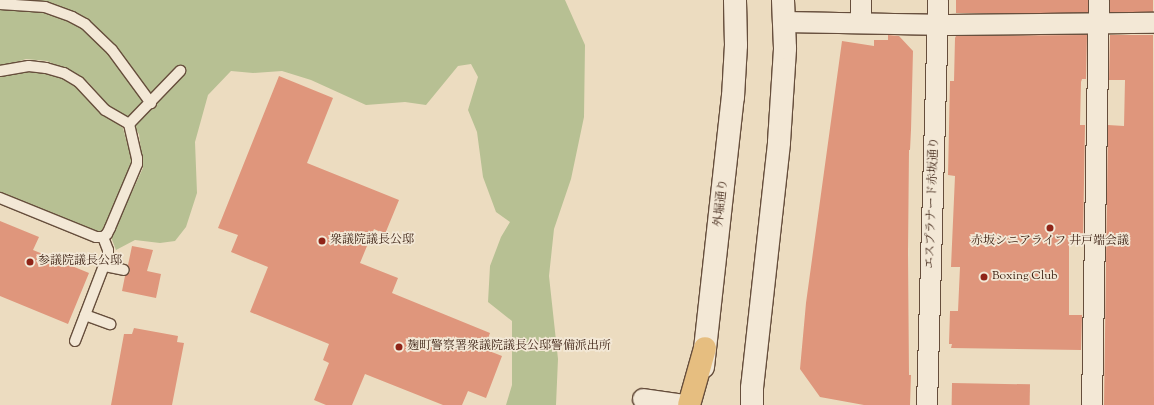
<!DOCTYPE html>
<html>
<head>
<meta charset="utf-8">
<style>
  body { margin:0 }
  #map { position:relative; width:1154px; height:405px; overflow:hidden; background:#ecdcc0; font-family:"Sorts Mill Goudy","Noto Serif JP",serif }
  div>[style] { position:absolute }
  .green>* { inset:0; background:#b7c093 }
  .building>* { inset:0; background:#df967c; transform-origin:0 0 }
  .roads { filter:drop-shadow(1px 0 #664e3c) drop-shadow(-1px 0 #664e3c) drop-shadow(0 1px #664e3c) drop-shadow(0 -1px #664e3c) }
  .lane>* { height:10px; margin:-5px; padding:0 5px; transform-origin:5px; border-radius:5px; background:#f3e8d6 }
  .street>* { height:20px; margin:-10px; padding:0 10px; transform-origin:10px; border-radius:10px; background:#f3e8d6 }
  .secondary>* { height:22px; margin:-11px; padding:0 11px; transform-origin:11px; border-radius:11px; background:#f3e8d6 }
  .highway>* { height:22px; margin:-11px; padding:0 11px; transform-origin:11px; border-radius:11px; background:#e6be80 }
  .dots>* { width:11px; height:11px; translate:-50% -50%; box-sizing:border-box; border:2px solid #f3e8d6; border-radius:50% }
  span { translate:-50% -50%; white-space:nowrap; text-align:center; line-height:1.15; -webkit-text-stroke:3.5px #f3e8d6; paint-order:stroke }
  .street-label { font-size:12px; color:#391e10 }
  .poi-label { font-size:12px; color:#391e10 }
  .left { translate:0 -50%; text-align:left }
</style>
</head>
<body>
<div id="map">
  <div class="green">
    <i style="clip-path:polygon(0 0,565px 0,585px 45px,584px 117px,571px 179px,554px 229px,549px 276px,558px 359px,556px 405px,506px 405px,512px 385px,512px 321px,488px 302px,490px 266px,501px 237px,510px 222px,496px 212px,483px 177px,477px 132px,468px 110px,478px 77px,471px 64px,458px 66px,426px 105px,405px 102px,366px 105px,311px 80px,282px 71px,253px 73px,231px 71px,208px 95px,195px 142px,197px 193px,186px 227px,175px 241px,160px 243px,135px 240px,116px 250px,111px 237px,143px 168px,139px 134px,123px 114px,110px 107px,88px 82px,72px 72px,47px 61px,26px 59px,0 67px)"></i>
    <i style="clip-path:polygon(17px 71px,43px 71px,58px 75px,78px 87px,98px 109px,123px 128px,132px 161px,105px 228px,102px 231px,96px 232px,0 194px,0 76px)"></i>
  </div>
  <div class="building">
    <i style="left:956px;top:0;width:132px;height:13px"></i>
    <i style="left:1110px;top:0;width:43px;height:12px"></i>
    <i style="clip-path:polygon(888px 35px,899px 36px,913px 51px,911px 130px,910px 150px,909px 150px,908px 252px,909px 375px,911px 375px,910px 405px,864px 405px,820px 397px,800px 369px,806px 303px,842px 41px,874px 46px,874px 40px,888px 40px)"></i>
    <i style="clip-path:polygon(1087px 35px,1086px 79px,1082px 79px,1081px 82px,1080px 125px,1085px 125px,1083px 240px,1069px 240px,1069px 315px,1082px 315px,1081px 350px,951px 348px,952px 344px,949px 344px,950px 311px,958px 311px,960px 267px,951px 267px,955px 176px,948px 175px,950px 81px,954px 81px,955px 38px,956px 36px)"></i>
    <i style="clip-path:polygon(1110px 35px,1153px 35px,1154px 405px,1104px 405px,1108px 125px,1124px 126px,1125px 80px,1109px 80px)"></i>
    <i style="clip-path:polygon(279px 76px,333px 98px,307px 163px,399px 200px,385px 234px,374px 229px,360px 263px,398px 278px,392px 293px,490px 333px,484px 349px,502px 356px,486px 398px,468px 391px,462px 405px,443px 405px,365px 374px,352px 405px,326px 405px,314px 400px,329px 363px,323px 360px,329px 344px,250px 312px,268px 267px,231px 252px,238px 235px,218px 228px)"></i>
    <i style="clip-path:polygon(0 221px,39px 237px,33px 250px,89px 273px,68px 324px,0 296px)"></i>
    <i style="clip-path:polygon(132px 246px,153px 250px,147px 271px,161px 274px,156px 298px,122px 291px,125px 276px,130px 272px,128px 265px)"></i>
    <i style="clip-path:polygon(134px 328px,178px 336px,177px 342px,184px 343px,172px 405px,111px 405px,124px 334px,132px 334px)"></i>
    <i style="left:952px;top:383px;width:78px;height:22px;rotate:1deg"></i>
  </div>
  <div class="roads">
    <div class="lane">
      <i style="left:0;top:4px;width:45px;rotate:3.8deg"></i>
      <i style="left:45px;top:7px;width:29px;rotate:20deg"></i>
      <i style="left:72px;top:17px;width:15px;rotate:28deg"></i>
      <i style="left:85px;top:24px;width:37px;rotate:44deg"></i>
      <i style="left:112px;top:50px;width:66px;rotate:53.7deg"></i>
      <i style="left:0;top:71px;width:29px;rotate:-10deg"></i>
      <i style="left:29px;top:66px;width:17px;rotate:7deg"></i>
      <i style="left:46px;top:68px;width:19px;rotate:16deg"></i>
      <i style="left:64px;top:73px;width:17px;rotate:31deg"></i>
      <i style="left:79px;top:82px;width:38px;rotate:47deg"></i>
      <i style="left:105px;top:110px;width:28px;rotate:30deg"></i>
      <i style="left:129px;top:124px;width:35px;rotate:77deg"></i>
      <i style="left:137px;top:158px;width:6px;rotate:90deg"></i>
      <i style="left:137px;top:164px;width:69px;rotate:112.9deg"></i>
      <i style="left:110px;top:228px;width:7px;rotate:117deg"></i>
      <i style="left:107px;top:234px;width:5px;rotate:143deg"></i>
      <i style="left:103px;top:237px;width:7px;rotate:180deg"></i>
      <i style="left:96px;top:237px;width:104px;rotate:-157.9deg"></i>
      <i style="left:129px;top:124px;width:74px;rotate:-46.1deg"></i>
      <i style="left:105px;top:266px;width:19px;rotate:12deg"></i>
      <i style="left:85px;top:315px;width:27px;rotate:20deg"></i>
      <i style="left:75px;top:341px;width:92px;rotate:-69deg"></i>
      <i style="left:108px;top:255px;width:5px;rotate:-90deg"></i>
      <i style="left:108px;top:250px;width:14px;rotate:-111deg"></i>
    </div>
    <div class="street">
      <i style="left:861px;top:0;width:23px;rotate:90deg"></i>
      <i style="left:784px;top:22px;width:165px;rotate:1deg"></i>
      <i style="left:949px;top:25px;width:205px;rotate:-0.6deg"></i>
      <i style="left:643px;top:399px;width:42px;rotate:8.1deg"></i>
      <i style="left:927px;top:405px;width:405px;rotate:-88.4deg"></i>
      <i style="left:1092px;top:405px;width:405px;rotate:-89deg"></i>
    </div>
    <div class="secondary">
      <i style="left:703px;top:367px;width:272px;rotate:-83.7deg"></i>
      <i style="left:733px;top:97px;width:52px;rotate:-86.7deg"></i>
      <i style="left:736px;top:45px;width:45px;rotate:-91.3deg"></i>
      <i style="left:752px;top:405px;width:17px;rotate:-90deg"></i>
      <i style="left:752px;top:388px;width:247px;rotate:-83.7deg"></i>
      <i style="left:779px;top:142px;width:94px;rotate:-86.3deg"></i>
      <i style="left:785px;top:48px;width:48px;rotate:-92.4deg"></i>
    </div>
    <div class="highway">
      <i style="left:689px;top:405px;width:59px;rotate:-74.3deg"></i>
    </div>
  </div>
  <div class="dots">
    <i style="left:1050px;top:228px;background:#8f2418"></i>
    <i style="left:322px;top:241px;background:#8f2418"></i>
    <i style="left:30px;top:262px;background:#8f2418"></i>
    <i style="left:984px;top:277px;background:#8f2418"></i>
    <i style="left:399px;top:347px;background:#8f2418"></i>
  </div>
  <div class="street-label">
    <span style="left:722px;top:203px;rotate:-84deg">外堀通り</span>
    <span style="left:933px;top:203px;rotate:-88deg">エスプラナード赤坂通り</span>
  </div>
  <div class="poi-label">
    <span class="left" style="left:330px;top:241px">衆議院議長公邸</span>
    <span style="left:1050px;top:242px">赤坂シニアライフ 井戸端会議</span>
    <span class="left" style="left:38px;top:262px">参議院議長公邸</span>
    <span class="left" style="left:992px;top:277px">Boxing Club</span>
    <span class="left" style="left:407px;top:347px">麹町警察署衆議院議長公邸警備派出所</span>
  </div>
</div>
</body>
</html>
